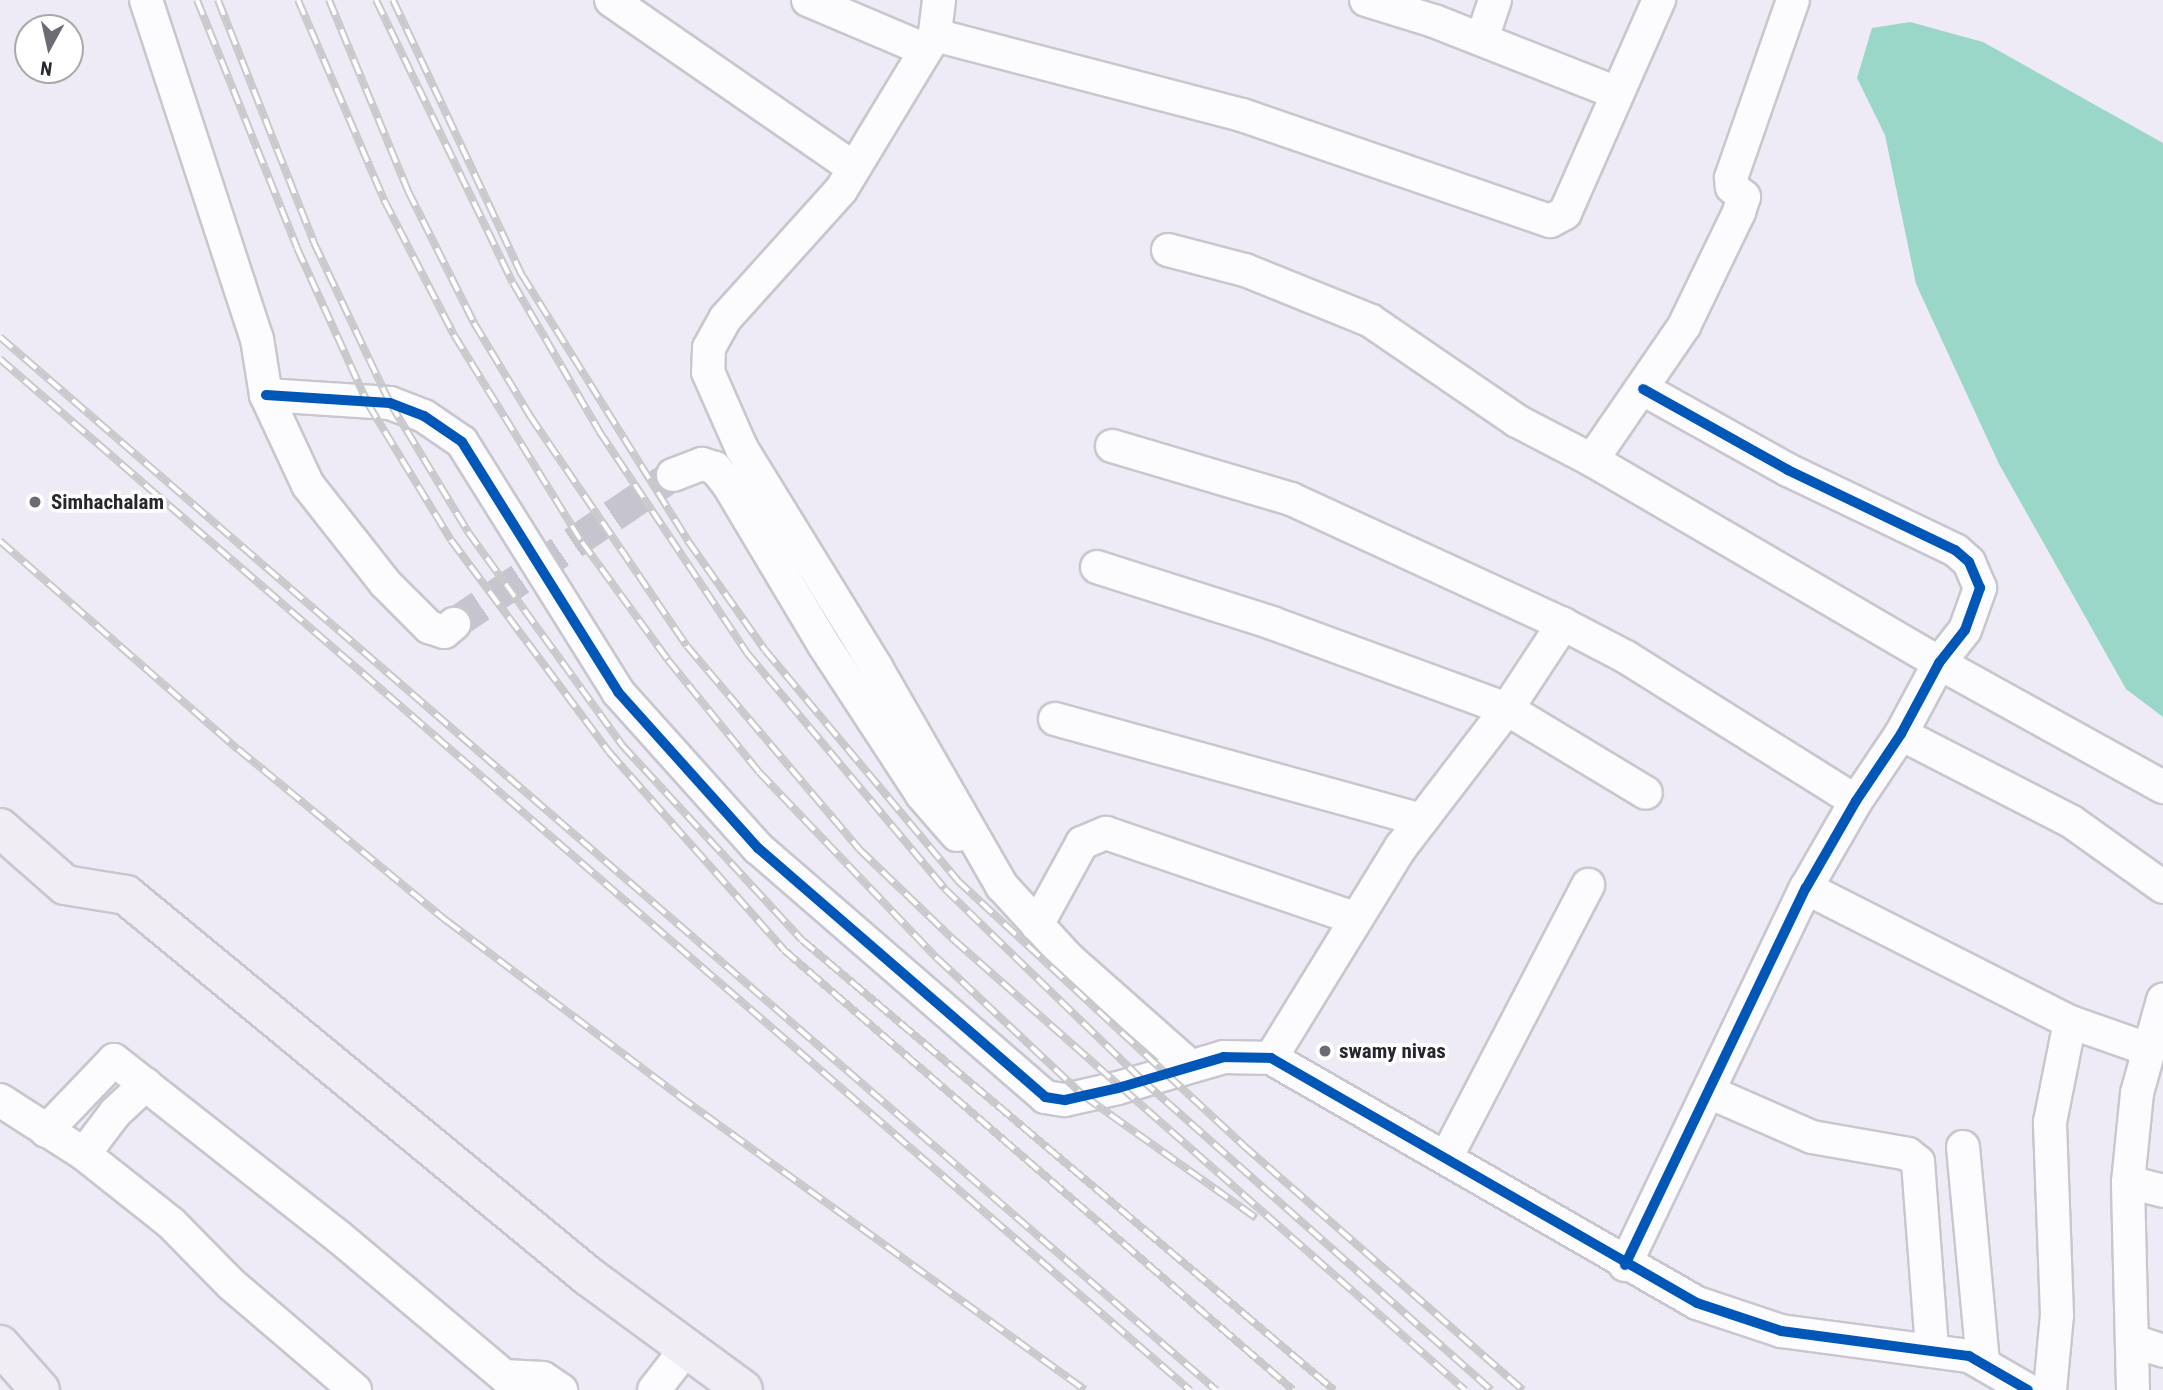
<!DOCTYPE html>
<html>
<head>
<meta charset="utf-8">
<style>
  body { margin:0 }
  #map { position:relative; width:2163px; height:1390px; overflow:hidden; background:#eeebf7; font-family:"Roboto Condensed",sans-serif }
  div>[style] { position:absolute }
  .water>* { inset:0; background:#9ad7c8 }
  .minor-tunnel>* { height:32px; margin-top:-16px; transform-origin:0; background:repeating-linear-gradient(90deg,#c6c4cf 0 32px,transparent 0 48px) }
  .roads { filter:drop-shadow(2px 0 #c8c6cf) drop-shadow(-2px 0 #c8c6cf) drop-shadow(0 2px #c8c6cf) drop-shadow(0 -2px #c8c6cf) }
  .minor>* { height:32px; margin:-16px; padding:0 16px; transform-origin:16px; border-radius:16px; background:#fcfcfe }
  .major>* { height:38px; margin:-19px; padding:0 19px; transform-origin:19px; border-radius:19px; background:#f0eef4 }
  .rail>* { height:8px; margin-top:-4px; transform-origin:0; background:repeating-linear-gradient(90deg,#fff 0 16px,#c9c8cb 0 32px); box-sizing:border-box; border-block:2px solid #c9c8cb }
  .cycleway>* { height:10px; margin:-5px; padding:0 5px; transform-origin:5px; border-radius:5px; background:#0057b8 }
  .dots>* { width:19px; height:19px; translate:-50% -50%; box-sizing:border-box; border:4px solid #fff; border-radius:50% }
  span { translate:-50% -50%; white-space:nowrap; text-align:center; line-height:1.15; -webkit-text-stroke:7px #fff; paint-order:stroke }
  .poi-label { font-size:21px; color:#27262e; font-weight:700 }
  .left { translate:0 -50%; text-align:left }
  .north { position:absolute; left:14px; top:14px; width:70px; height:70px; box-sizing:border-box; background:#fff; border:2px solid #a9a8ab; border-radius:50%; rotate:188deg; font-size:19px; font-weight:700; line-height:28px; text-align:center; color:#27262e }
  .north::after { content:''; display:block; margin:auto; width:24px; height:32px; background:#6d6b74; clip-path:polygon(50% 0,100% 100%,50% 72%,0 100%) }
</style>
</head>
<body>
<div id="map">
  <div class="water">
    <i style="clip-path:polygon(1910px 22px,1983px 42px,2163px 143px,2163px 717px,2126px 689px,1999px 464px,1916px 284px,1885px 135px,1857px 78px,1872px 28px)"></i>
  </div>
  <div class="minor-tunnel">
    <i style="left:454px;top:624px;width:265px;rotate:-34.2deg"></i>
  </div>
  <div class="roads">
    <div class="minor">
      <i style="left:146px;top:0;width:357px;rotate:71.9deg"></i>
      <i style="left:257px;top:339px;width:57px;rotate:80.9deg"></i>
      <i style="left:266px;top:395px;width:99px;rotate:65deg"></i>
      <i style="left:308px;top:485px;width:125px;rotate:51.8deg"></i>
      <i style="left:385px;top:583px;width:62px;rotate:45deg"></i>
      <i style="left:429px;top:627px;width:16px;rotate:18deg"></i>
      <i style="left:444px;top:632px;width:13px;rotate:-39deg"></i>
      <i style="left:611px;top:0;width:295px;rotate:34.7deg"></i>
      <i style="left:808px;top:0;width:128px;rotate:23deg"></i>
      <i style="left:939px;top:0;width:35px;rotate:97deg"></i>
      <i style="left:935px;top:35px;width:181px;rotate:121.2deg"></i>
      <i style="left:841px;top:190px;width:173px;rotate:132deg"></i>
      <i style="left:725px;top:319px;width:33px;rotate:119deg"></i>
      <i style="left:709px;top:348px;width:24px;rotate:92deg"></i>
      <i style="left:708px;top:372px;width:84px;rotate:66.2deg"></i>
      <i style="left:742px;top:449px;width:256px;rotate:58.4deg"></i>
      <i style="left:876px;top:667px;width:253px;rotate:60.1deg"></i>
      <i style="left:1002px;top:886px;width:98px;rotate:47.5deg"></i>
      <i style="left:1068px;top:958px;width:163px;rotate:41.5deg"></i>
      <i style="left:1366px;top:0;width:71px;rotate:17.2deg"></i>
      <i style="left:1434px;top:21px;width:197px;rotate:21.5deg"></i>
      <i style="left:935px;top:35px;width:317px;rotate:14.6deg"></i>
      <i style="left:1242px;top:115px;width:326px;rotate:19deg"></i>
      <i style="left:1550px;top:221px;width:17px;rotate:-28deg"></i>
      <i style="left:1565px;top:213px;width:233px;rotate:-66.2deg"></i>
      <i style="left:1482px;top:39px;width:41px;rotate:-71.6deg"></i>
      <i style="left:1168px;top:250px;width:80px;rotate:14.6deg"></i>
      <i style="left:1245px;top:270px;width:136px;rotate:22deg"></i>
      <i style="left:1371px;top:321px;width:177px;rotate:34.4deg"></i>
      <i style="left:1517px;top:421px;width:85px;rotate:27.5deg"></i>
      <i style="left:1592px;top:460px;width:402px;rotate:30.3deg"></i>
      <i style="left:1939px;top:663px;width:256px;rotate:29deg"></i>
      <i style="left:266px;top:395px;width:124px;rotate:3.7deg"></i>
      <i style="left:390px;top:403px;width:36px;rotate:21deg"></i>
      <i style="left:424px;top:416px;width:46px;rotate:34.4deg"></i>
      <i style="left:462px;top:442px;width:295px;rotate:58deg"></i>
      <i style="left:618px;top:692px;width:210px;rotate:48.1deg"></i>
      <i style="left:758px;top:848px;width:380px;rotate:40.9deg"></i>
      <i style="left:1045px;top:1097px;width:20px;rotate:9deg"></i>
      <i style="left:1065px;top:1100px;width:54px;rotate:-12.8deg"></i>
      <i style="left:1118px;top:1088px;width:110px;rotate:-16.3deg"></i>
      <i style="left:1224px;top:1057px;width:47px;rotate:1.2deg"></i>
      <i style="left:1271px;top:1058px;width:491px;rotate:29.9deg"></i>
      <i style="left:1697px;top:1303px;width:89px;rotate:18.4deg"></i>
      <i style="left:1781px;top:1331px;width:190px;rotate:7.6deg"></i>
      <i style="left:1969px;top:1356px;width:68px;rotate:30deg"></i>
      <i style="left:1112px;top:446px;width:187px;rotate:16.5deg"></i>
      <i style="left:1291px;top:499px;width:299px;rotate:24.7deg"></i>
      <i style="left:1563px;top:624px;width:71px;rotate:27.6deg"></i>
      <i style="left:1626px;top:657px;width:271px;rotate:32.1deg"></i>
      <i style="left:1592px;top:460px;width:163px;rotate:-55.5deg"></i>
      <i style="left:1684px;top:326px;width:127px;rotate:-64.2deg"></i>
      <i style="left:1739px;top:212px;width:16px;rotate:-72deg"></i>
      <i style="left:1744px;top:197px;width:16px;rotate:-140deg"></i>
      <i style="left:1732px;top:187px;width:9px;rotate:-96deg"></i>
      <i style="left:1731px;top:178px;width:188px;rotate:-70.8deg"></i>
      <i style="left:673px;top:475px;width:31px;rotate:-21deg"></i>
      <i style="left:702px;top:464px;width:14px;rotate:17deg"></i>
      <i style="left:715px;top:468px;width:21px;rotate:51deg"></i>
      <i style="left:728px;top:484px;width:187px;rotate:59.2deg"></i>
      <i style="left:824px;top:645px;width:179px;rotate:56.8deg"></i>
      <i style="left:922px;top:795px;width:53px;rotate:48.8deg"></i>
      <i style="left:1097px;top:567px;width:184px;rotate:17.7deg"></i>
      <i style="left:1272px;top:623px;width:250px;rotate:20.1deg"></i>
      <i style="left:1507px;top:709px;width:162px;rotate:31.1deg"></i>
      <i style="left:1055px;top:719px;width:380px;rotate:15.4deg"></i>
      <i style="left:1901px;top:734px;width:192px;rotate:27.2deg"></i>
      <i style="left:2072px;top:822px;width:112px;rotate:35.5deg"></i>
      <i style="left:1806px;top:888px;width:296px;rotate:26.9deg"></i>
      <i style="left:2070px;top:1022px;width:82px;rotate:19.3deg"></i>
      <i style="left:1037px;top:925px;width:94px;rotate:-61.2deg"></i>
      <i style="left:1082px;top:843px;width:26px;rotate:-23deg"></i>
      <i style="left:1106px;top:833px;width:262px;rotate:18.9deg"></i>
      <i style="left:1271px;top:1058px;width:248px;rotate:-58.4deg"></i>
      <i style="left:1401px;top:847px;width:174px;rotate:-52.5deg"></i>
      <i style="left:1507px;top:709px;width:102px;rotate:-56.6deg"></i>
      <i style="left:1709px;top:1092px;width:112px;rotate:23.6deg"></i>
      <i style="left:1812px;top:1137px;width:97px;rotate:10deg"></i>
      <i style="left:1908px;top:1154px;width:13px;rotate:39deg"></i>
      <i style="left:1918px;top:1162px;width:187px;rotate:85.7deg"></i>
      <i style="left:0;top:1100px;width:100px;rotate:32.7deg"></i>
      <i style="left:84px;top:1154px;width:51px;rotate:-52.9deg"></i>
      <i style="left:115px;top:1113px;width:42px;rotate:-43.1deg"></i>
      <i style="left:46px;top:1131px;width:98px;rotate:-46.2deg"></i>
      <i style="left:114px;top:1060px;width:286px;rotate:38.2deg"></i>
      <i style="left:339px;top:1237px;width:216px;rotate:40.1deg"></i>
      <i style="left:504px;top:1376px;width:39px;rotate:3deg"></i>
      <i style="left:543px;top:1378px;width:22px;rotate:34deg"></i>
      <i style="left:1963px;top:1147px;width:215px;rotate:84.7deg"></i>
      <i style="left:84px;top:1154px;width:111px;rotate:38.4deg"></i>
      <i style="left:171px;top:1223px;width:86px;rotate:45.5deg"></i>
      <i style="left:231px;top:1284px;width:163px;rotate:40.5deg"></i>
      <i style="left:1446px;top:1158px;width:308px;rotate:-62.5deg"></i>
      <i style="left:2128px;top:1182px;width:36px;rotate:14deg"></i>
      <i style="left:1625px;top:1265px;width:418px;rotate:-64.4deg"></i>
      <i style="left:1806px;top:888px;width:100px;rotate:-60.1deg"></i>
      <i style="left:1856px;top:801px;width:81px;rotate:-56.1deg"></i>
      <i style="left:1901px;top:734px;width:81px;rotate:-61.8deg"></i>
      <i style="left:1939px;top:663px;width:42px;rotate:-51.8deg"></i>
      <i style="left:1965px;top:630px;width:45px;rotate:-70.3deg"></i>
      <i style="left:1980px;top:588px;width:28px;rotate:-113deg"></i>
      <i style="left:1969px;top:562px;width:18px;rotate:-139deg"></i>
      <i style="left:1955px;top:550px;width:185px;rotate:-154.4deg"></i>
      <i style="left:1788px;top:470px;width:166px;rotate:-150.8deg"></i>
      <i style="left:2133px;top:1341px;width:32px;rotate:18deg"></i>
      <i style="left:654px;top:1390px;width:52px;rotate:-52deg"></i>
      <i style="left:2050px;top:1390px;width:75px;rotate:-84.7deg"></i>
      <i style="left:2057px;top:1315px;width:193px;rotate:-92.1deg"></i>
      <i style="left:2050px;top:1122px;width:102px;rotate:-78.7deg"></i>
      <i style="left:2133px;top:1390px;width:208px;rotate:-91.4deg"></i>
      <i style="left:2128px;top:1182px;width:89px;rotate:-84.2deg"></i>
      <i style="left:2137px;top:1093px;width:97px;rotate:-74.4deg"></i>
    </div>
    <div class="major">
      <i style="left:0;top:828px;width:86px;rotate:41.2deg"></i>
      <i style="left:65px;top:885px;width:62px;rotate:9.3deg"></i>
      <i style="left:126px;top:895px;width:599px;rotate:39.51deg"></i>
      <i style="left:588px;top:1276px;width:192px;rotate:36.3deg"></i>
      <i style="left:0;top:1345px;width:60px;rotate:48.4deg"></i>
    </div>
  </div>
  <div class="rail">
    <i style="left:197px;top:0;width:267px;rotate:68deg"></i>
    <i style="left:297px;top:248px;width:171px;rotate:65.5deg"></i>
    <i style="left:368px;top:404px;width:159px;rotate:58.6deg"></i>
    <i style="left:451px;top:540px;width:264px;rotate:53.3deg"></i>
    <i style="left:609px;top:752px;width:264px;rotate:48.5deg"></i>
    <i style="left:784px;top:950px;width:673px;rotate:40.84deg"></i>
    <i style="left:218px;top:0;width:261px;rotate:68.4deg"></i>
    <i style="left:314px;top:243px;width:177px;rotate:64.6deg"></i>
    <i style="left:390px;top:403px;width:151px;rotate:58.8deg"></i>
    <i style="left:468px;top:532px;width:263px;rotate:54.1deg"></i>
    <i style="left:622px;top:745px;width:265px;rotate:47.3deg"></i>
    <i style="left:802px;top:940px;width:697px;rotate:40.23deg"></i>
    <i style="left:298px;top:0;width:218px;rotate:66.7deg"></i>
    <i style="left:384px;top:200px;width:152px;rotate:62.6deg"></i>
    <i style="left:454px;top:335px;width:243px;rotate:58.3deg"></i>
    <i style="left:582px;top:542px;width:146px;rotate:53.9deg"></i>
    <i style="left:668px;top:660px;width:144px;rotate:50.9deg"></i>
    <i style="left:759px;top:772px;width:259px;rotate:46.3deg"></i>
    <i style="left:938px;top:959px;width:200px;rotate:43.2deg"></i>
    <i style="left:1084px;top:1096px;width:211px;rotate:35.3deg"></i>
    <i style="left:329px;top:0;width:207px;rotate:67.5deg"></i>
    <i style="left:408px;top:191px;width:148px;rotate:63.4deg"></i>
    <i style="left:474px;top:323px;width:109px;rotate:58.9deg"></i>
    <i style="left:530px;top:416px;width:278px;rotate:55.7deg"></i>
    <i style="left:687px;top:646px;width:266px;rotate:49.7deg"></i>
    <i style="left:859px;top:849px;width:132px;rotate:43.8deg"></i>
    <i style="left:954px;top:940px;width:681px;rotate:41.37deg"></i>
    <i style="left:376px;top:0;width:314px;rotate:64.2deg"></i>
    <i style="left:513px;top:283px;width:171px;rotate:59.8deg"></i>
    <i style="left:599px;top:431px;width:267px;rotate:56.3deg"></i>
    <i style="left:747px;top:653px;width:308px;rotate:50deg"></i>
    <i style="left:945px;top:889px;width:274px;rotate:44.1deg"></i>
    <i style="left:1142px;top:1080px;width:467px;rotate:41.6deg"></i>
    <i style="left:393px;top:0;width:304px;rotate:64.9deg"></i>
    <i style="left:522px;top:275px;width:314px;rotate:58deg"></i>
    <i style="left:688px;top:541px;width:133px;rotate:54.8deg"></i>
    <i style="left:765px;top:650px;width:300px;rotate:50.1deg"></i>
    <i style="left:957px;top:880px;width:390px;rotate:42.8deg"></i>
    <i style="left:1243px;top:1145px;width:372px;rotate:41.2deg"></i>
    <i style="left:0;top:337px;width:1609px;rotate:40.89deg"></i>
    <i style="left:0;top:359px;width:1575px;rotate:40.91deg"></i>
    <i style="left:0;top:541px;width:316px;rotate:41.2deg"></i>
    <i style="left:238px;top:749px;width:271px;rotate:39.5deg"></i>
    <i style="left:447px;top:921px;width:291px;rotate:37deg"></i>
    <i style="left:679px;top:1096px;width:501px;rotate:35.91deg"></i>
  </div>
  <div class="cycleway">
    <i style="left:266px;top:395px;width:124px;rotate:3.7deg"></i>
    <i style="left:390px;top:403px;width:36px;rotate:21deg"></i>
    <i style="left:424px;top:416px;width:46px;rotate:34.4deg"></i>
    <i style="left:462px;top:442px;width:295px;rotate:58deg"></i>
    <i style="left:618px;top:692px;width:210px;rotate:48.1deg"></i>
    <i style="left:758px;top:848px;width:380px;rotate:40.9deg"></i>
    <i style="left:1045px;top:1097px;width:20px;rotate:9deg"></i>
    <i style="left:1065px;top:1100px;width:54px;rotate:-12.8deg"></i>
    <i style="left:1118px;top:1088px;width:110px;rotate:-16.3deg"></i>
    <i style="left:1224px;top:1057px;width:47px;rotate:1.2deg"></i>
    <i style="left:1271px;top:1058px;width:491px;rotate:29.9deg"></i>
    <i style="left:1697px;top:1303px;width:89px;rotate:18.4deg"></i>
    <i style="left:1781px;top:1331px;width:190px;rotate:7.6deg"></i>
    <i style="left:1969px;top:1356px;width:68px;rotate:30deg"></i>
    <i style="left:1625px;top:1265px;width:418px;rotate:-64.4deg"></i>
    <i style="left:1806px;top:888px;width:100px;rotate:-60.1deg"></i>
    <i style="left:1856px;top:801px;width:81px;rotate:-56.1deg"></i>
    <i style="left:1901px;top:734px;width:81px;rotate:-61.8deg"></i>
    <i style="left:1939px;top:663px;width:42px;rotate:-51.8deg"></i>
    <i style="left:1965px;top:630px;width:45px;rotate:-70.3deg"></i>
    <i style="left:1980px;top:588px;width:28px;rotate:-113deg"></i>
    <i style="left:1969px;top:562px;width:18px;rotate:-139deg"></i>
    <i style="left:1955px;top:550px;width:185px;rotate:-154.4deg"></i>
    <i style="left:1788px;top:470px;width:166px;rotate:-150.8deg"></i>
  </div>
  <div class="dots">
    <i style="left:35px;top:502px;background:#6d6b74"></i>
    <i style="left:1325px;top:1051px;background:#6d6b74"></i>
  </div>
  <div class="poi-label">
    <span class="left" style="left:51px;top:502px">Simhachalam</span>
    <span class="left" style="left:1339px;top:1051px">swamy nivas</span>
  </div>
  <div class="north">N</div>
</div>
</body>
</html>
